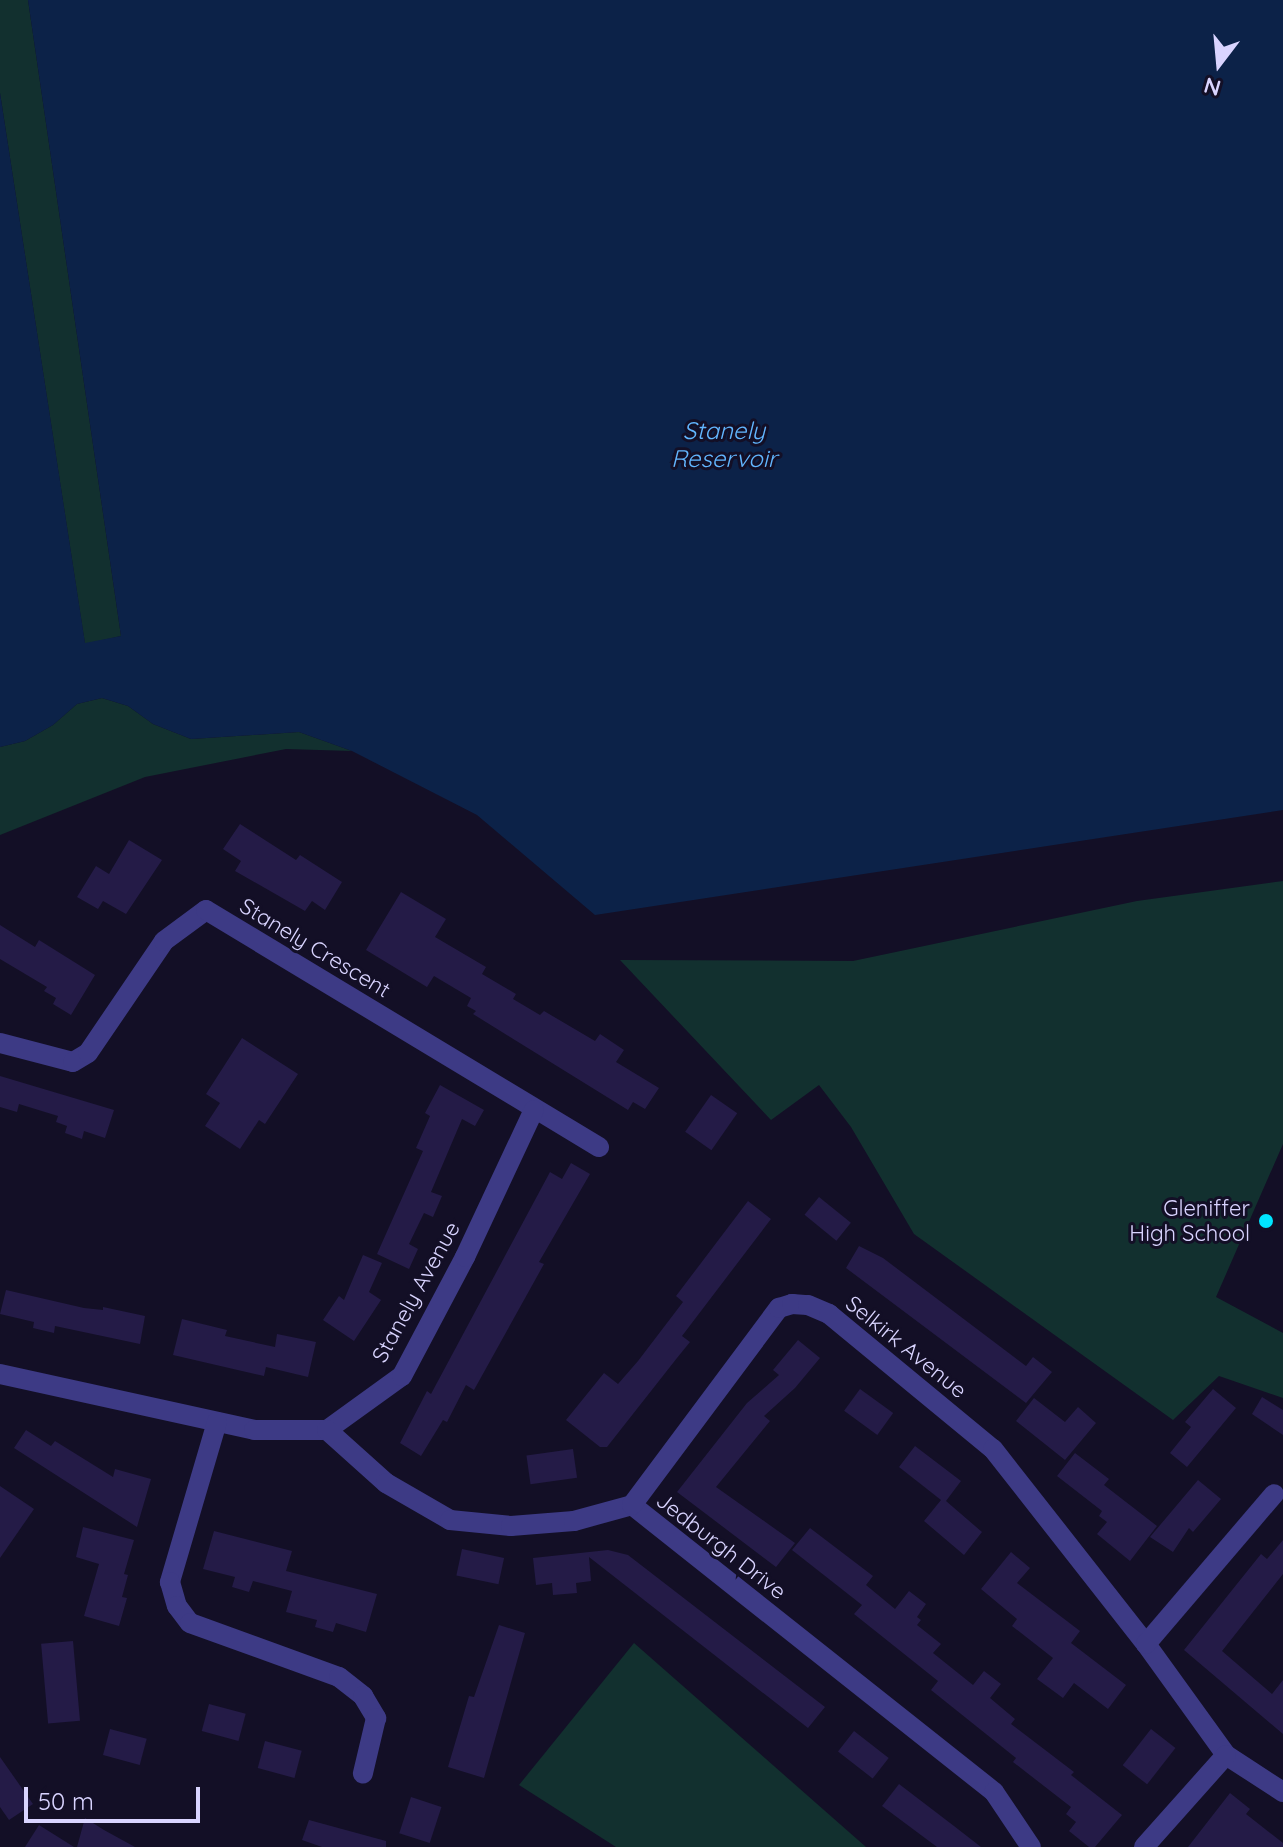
<!DOCTYPE html>
<html>
<head>
<meta charset="utf-8">
<style>
  body { margin:0 }
  #map { position:relative; width:1283px; height:1847px; overflow:hidden; background:#130f26; font-family:Quicksand,sans-serif }
  div>[style] { position:absolute }
  .green>* { inset:0; background:#12302f }
  .water>* { inset:0; background:#0c2248 }
  .building>* { inset:0; background:#241b47; transform-origin:0 0 }
  .minor>* { height:20px; margin:-10px; padding:0 10px; transform-origin:10px; border-radius:10px; background:#3d3a85 }
  .dots>* { width:22px; height:22px; translate:-50% -50%; box-sizing:border-box; border:4px solid #130f26; border-radius:50% }
  span { translate:-50% -50%; white-space:nowrap; text-align:center; line-height:1.15; -webkit-text-stroke:6px #130f26; paint-order:stroke }
  .street-label { font-size:22px; color:#d9d4ff }
  .poi-label { font-size:22px; color:#d9d4ff }
  .right { translate:-100% -50%; text-align:right }
  .water-label { font-size:24px; color:#62b6ff; font-style:italic }
  .north { position:absolute; left:1179px; top:24px; width:80px; height:80px; -webkit-text-stroke:6px #130f26; paint-order:stroke; rotate:196deg; font-size:22px; font-weight:700; line-height:32px; text-align:center; color:#d9d4ff }
  .north::after { content:''; display:block; margin:auto; width:28px; height:36px; background:#d9d4ff; clip-path:polygon(50% 0,100% 100%,50% 72%,0 100%) }
  .scale { position:absolute; left:24px; top:1787px; width:176px; height:36px; box-sizing:border-box; border:4px solid #d9d4ff; border-top:0; padding-left:10px; font-size:24px; line-height:28px; white-space:nowrap; color:#d9d4ff; -webkit-text-stroke:6px #130f26; paint-order:stroke }
</style>
</head>
<body>
<div id="map">
  <div class="green">
    <i style="clip-path:polygon(0 0,28px 0,121px 636px,85px 644px,0 93px)"></i>
    <i style="clip-path:polygon(102px 698px,128px 706px,153px 724px,191px 739px,299px 732px,352px 751px,286px 749px,145px 777px,0 835px,0 747px,25px 741px,53px 725px,77px 704px)"></i>
    <i style="clip-path:polygon(1283px 881px,1283px 1144px,1216px 1297px,1283px 1333px,1283px 1398px,1219px 1376px,1173px 1420px,914px 1234px,851px 1127px,819px 1085px,771px 1120px,620px 960px,853px 961px,1137px 901px)"></i>
    <i style="clip-path:polygon(634px 1643px,866px 1847px,616px 1847px,519px 1785px)"></i>
  </div>
  <div class="water">
    <i style="clip-path:polygon(28px 0,1283px 0,1283px 810px,595px 915px,477px 815px,352px 751px,299px 732px,191px 739px,153px 724px,128px 706px,102px 698px,77px 704px,53px 725px,25px 741px,0 747px,0 93px,85px 643px,121px 636px)"></i>
  </div>
  <div class="building">
    <i style="clip-path:polygon(240px 824px,296px 860px,300px 855px,342px 882px,325px 910px,312px 901px,305px 911px,235px 871px,241px 861px,223px 849px)"></i>
    <i style="clip-path:polygon(129px 840px,162px 860px,126px 914px,103px 901px,98px 909px,77px 897px,96px 866px,109px 874px)"></i>
    <i style="clip-path:polygon(401px 892px,446px 919px,435px 937px,486px 967px,482px 974px,516px 994px,513px 999px,540px 1015px,544px 1011px,595px 1041px,600px 1034px,624px 1050px,616px 1062px,659px 1088px,645px 1109px,633px 1102px,628px 1110px,473px 1014px,476px 1011px,467px 1006px,471px 998px,434px 976px,427px 987px,366px 950px)"></i>
    <i style="clip-path:polygon(0 925px,35px 947px,39px 940px,95px 975px,71px 1015px,53px 1004px,56px 998px,44px 991px,47px 987px,0 959px)"></i>
    <i style="clip-path:polygon(242px 1038px,298px 1074px,265px 1124px,259px 1120px,240px 1149px,205px 1126px,220px 1103px,206px 1094px)"></i>
    <i style="clip-path:polygon(0 1076px,114px 1110px,105px 1138px,84px 1131px,82px 1139px,65px 1133px,67px 1126px,56px 1122px,58px 1116px,19px 1104px,17px 1112px,0 1107px)"></i>
    <i style="clip-path:polygon(440px 1085px,484px 1110px,475px 1126px,462px 1119px,431px 1192px,442px 1196px,433px 1217px,424px 1213px,409px 1244px,418px 1249px,409px 1269px,377px 1254px,423px 1151px,416px 1148px,430px 1116px,425px 1113px)"></i>
    <i style="left:711px;top:1095px;width:32px;height:45px;rotate:35deg"></i>
    <i style="clip-path:polygon(571px 1163px,590px 1174px,539px 1262px,544px 1264px,474px 1390px,466px 1385px,447px 1422px,443px 1420px,421px 1456px,400px 1443px,427px 1391px,431px 1394px,550px 1172px,562px 1179px)"></i>
    <i style="left:819px;top:1197px;width:41px;height:23px;rotate:39deg"></i>
    <i style="clip-path:polygon(748px 1201px,771px 1219px,682px 1336px,690px 1342px,677px 1358px,607px 1447px,600px 1447px,566px 1420px,604px 1373px,618px 1384px,638px 1361px,683px 1302px,676px 1296px)"></i>
    <i style="clip-path:polygon(859px 1246px,883px 1258px,1026px 1366px,1033px 1357px,1052px 1372px,1026px 1403px,846px 1268px)"></i>
    <i style="clip-path:polygon(363px 1255px,382px 1263px,369px 1292px,381px 1300px,354px 1341px,323px 1320px,339px 1296px,344px 1300px)"></i>
    <i style="clip-path:polygon(6px 1290px,84px 1308px,103px 1310px,103px 1307px,145px 1316px,140px 1344px,55px 1326px,54px 1333px,33px 1328px,34px 1322px,0 1314px)"></i>
    <i style="clip-path:polygon(182px 1319px,227px 1330px,225px 1336px,275px 1347px,277px 1334px,316px 1342px,308px 1377px,266px 1367px,264px 1376px,173px 1355px)"></i>
    <i style="clip-path:polygon(798px 1340px,820px 1358px,795px 1388px,764px 1416px,770px 1421px,716px 1487px,795px 1543px,776px 1567px,677px 1492px,747px 1403px,779px 1375px,773px 1370px)"></i>
    <i style="left:860px;top:1389px;width:41px;height:27px;rotate:36deg"></i>
    <i style="clip-path:polygon(1213px 1389px,1236px 1408px,1187px 1467px,1170px 1453px,1191px 1427px,1185px 1422px)"></i>
    <i style="clip-path:polygon(1262px 1397px,1283px 1410px,1283px 1435px,1252px 1414px)"></i>
    <i style="clip-path:polygon(1034px 1398px,1065px 1422px,1078px 1407px,1096px 1423px,1065px 1460px,1016px 1421px)"></i>
    <i style="clip-path:polygon(26px 1430px,51px 1446px,55px 1441px,113px 1477px,115px 1469px,151px 1479px,137px 1527px,14px 1448px)"></i>
    <i style="clip-path:polygon(915px 1446px,961px 1481px,946px 1501px,982px 1532px,964px 1555px,924px 1521px,941px 1500px,899px 1467px)"></i>
    <i style="left:573px;top:1449px;width:29px;height:47px;rotate:82deg"></i>
    <i style="clip-path:polygon(1075px 1453px,1109px 1479px,1104px 1485px,1157px 1526px,1130px 1561px,1097px 1534px,1107px 1522px,1099px 1516px,1102px 1511px,1057px 1476px)"></i>
    <i style="clip-path:polygon(1198px 1480px,1221px 1499px,1193px 1532px,1189px 1528px,1173px 1552px,1150px 1537px)"></i>
    <i style="clip-path:polygon(0 1486px,34px 1509px,0 1558px)"></i>
    <i style="clip-path:polygon(83px 1527px,134px 1540px,124px 1574px,128px 1575px,122px 1597px,127px 1598px,119px 1626px,84px 1616px,99px 1564px,76px 1557px)"></i>
    <i style="clip-path:polygon(810px 1528px,873px 1576px,866px 1585px,895px 1609px,909px 1591px,926px 1604px,917px 1617px,921px 1620px,917px 1625px,941px 1644px,933px 1653px,973px 1685px,984px 1671px,1001px 1684px,990px 1698px,1015px 1719px,1011px 1724px,1074px 1772px,1071px 1775px,1122px 1815px,1095px 1847px,1089px 1847px,1069px 1831px,1076px 1822px,1066px 1814px,1071px 1807px,1013px 1762px,1016px 1758px,931px 1690px,938px 1681px,854px 1614px,862px 1605px,792px 1550px)"></i>
    <i style="clip-path:polygon(214px 1531px,292px 1551px,286px 1571px,377px 1594px,366px 1632px,336px 1623px,333px 1632px,315px 1627px,317px 1620px,286px 1612px,292px 1591px,253px 1581px,249px 1592px,232px 1587px,235px 1577px,203px 1569px)"></i>
    <i style="clip-path:polygon(1283px 1540px,1283px 1574px,1222px 1651px,1272px 1694px,1283px 1680px,1283px 1734px,1184px 1650px,1261px 1554px,1267px 1559px)"></i>
    <i style="left:462px;top:1549px;width:43px;height:27px;rotate:12deg"></i>
    <i style="clip-path:polygon(608px 1550px,628px 1555px,825px 1707px,808px 1728px,589px 1557px,591px 1581px,576px 1583px,577px 1593px,553px 1595px,552px 1583px,536px 1585px,533px 1558px)"></i>
    <i style="clip-path:polygon(1011px 1552px,1030px 1568px,1017px 1583px,1080px 1631px,1071px 1643px,1126px 1685px,1108px 1709px,1074px 1683px,1063px 1698px,1037px 1679px,1053px 1658px,1012px 1626px,1017px 1619px,981px 1589px)"></i>
    <i style="clip-path:polygon(499px 1625px,525px 1633px,484px 1778px,448px 1767px,469px 1696px,474px 1697px)"></i>
    <i style="left:73px;top:1641px;width:80px;height:32px;rotate:85deg"></i>
    <i style="left:209px;top:1704px;width:38px;height:28px;rotate:15deg"></i>
    <i style="left:110px;top:1729px;width:38px;height:27px;rotate:15deg"></i>
    <i style="left:1151px;top:1729px;width:31px;height:46px;rotate:38deg"></i>
    <i style="left:854px;top:1731px;width:44px;height:26px;rotate:38deg"></i>
    <i style="left:265px;top:1741px;width:38px;height:28px;rotate:15deg"></i>
    <i style="clip-path:polygon(0 1757px,33px 1804px,9px 1820px,0 1807px)"></i>
    <i style="clip-path:polygon(899px 1784px,954px 1826px,981px 1847px,937px 1847px,882px 1806px)"></i>
    <i style="clip-path:polygon(1230px 1793px,1250px 1809px,1246px 1814px,1283px 1843px,1283px 1847px,1188px 1847px)"></i>
    <i style="left:411px;top:1797px;width:32px;height:38px;rotate:18deg"></i>
    <i style="clip-path:polygon(85px 1818px,104px 1830px,135px 1847px,77px 1847px)"></i>
    <i style="clip-path:polygon(309px 1820px,386px 1841px,386px 1847px,322px 1847px,302px 1840px)"></i>
    <i style="clip-path:polygon(39px 1825px,74px 1847px,25px 1847px)"></i>
  </div>
  <div class="minor">
    <i style="left:0;top:1043px;width:75px;rotate:14.6deg"></i>
    <i style="left:73px;top:1062px;width:17px;rotate:-31deg"></i>
    <i style="left:88px;top:1053px;width:135px;rotate:-55.8deg"></i>
    <i style="left:164px;top:941px;width:52px;rotate:-36.4deg"></i>
    <i style="left:206px;top:910px;width:459px;rotate:31.1deg"></i>
    <i style="left:0;top:1374px;width:260px;rotate:12.4deg"></i>
    <i style="left:254px;top:1430px;width:73px"></i>
    <i style="left:327px;top:1430px;width:92px;rotate:-35.8deg"></i>
    <i style="left:402px;top:1376px;width:135px;rotate:-62.1deg"></i>
    <i style="left:465px;top:1257px;width:162px;rotate:-64.9deg"></i>
    <i style="left:217px;top:1422px;width:167px;rotate:106.4deg"></i>
    <i style="left:170px;top:1582px;width:25px;rotate:74deg"></i>
    <i style="left:177px;top:1606px;width:21px;rotate:53deg"></i>
    <i style="left:190px;top:1623px;width:158px;rotate:19.9deg"></i>
    <i style="left:339px;top:1677px;width:31px;rotate:38deg"></i>
    <i style="left:363px;top:1696px;width:26px;rotate:59deg"></i>
    <i style="left:376px;top:1718px;width:57px;rotate:103.3deg"></i>
    <i style="left:327px;top:1430px;width:79px;rotate:41.9deg"></i>
    <i style="left:386px;top:1483px;width:74px;rotate:30deg"></i>
    <i style="left:450px;top:1520px;width:61px;rotate:5.6deg"></i>
    <i style="left:511px;top:1526px;width:63px;rotate:-4.5deg"></i>
    <i style="left:574px;top:1521px;width:60px;rotate:-15.4deg"></i>
    <i style="left:632px;top:1505px;width:462px;rotate:38.4deg"></i>
    <i style="left:994px;top:1792px;width:66px;rotate:56.1deg"></i>
    <i style="left:632px;top:1505px;width:246px;rotate:-53.3deg"></i>
    <i style="left:779px;top:1308px;width:14px;rotate:-17deg"></i>
    <i style="left:792px;top:1304px;width:16px;rotate:4deg"></i>
    <i style="left:808px;top:1305px;width:23px;rotate:23deg"></i>
    <i style="left:829px;top:1314px;width:212px;rotate:39.5deg"></i>
    <i style="left:993px;top:1449px;width:248px;rotate:51.9deg"></i>
    <i style="left:1146px;top:1644px;width:137px;rotate:54.2deg"></i>
    <i style="left:1226px;top:1755px;width:68px;rotate:33deg"></i>
    <i style="left:1146px;top:1644px;width:197px;rotate:-49.5deg"></i>
    <i style="left:1144px;top:1847px;width:123px;rotate:-48.3deg"></i>
  </div>
  <div class="dots">
    <i style="left:1266px;top:1221px;background:#00e5ff"></i>
  </div>
  <div class="street-label">
    <span style="left:315px;top:948px;rotate:31deg">Stanely Crescent</span>
    <span style="left:416px;top:1292px;rotate:-61deg">Stanely Avenue</span>
    <span style="left:906px;top:1347px;rotate:39deg">Selkirk Avenue</span>
    <span style="left:721px;top:1546px;rotate:38deg">Jedburgh Drive</span>
  </div>
  <div class="poi-label">
    <span class="right" style="left:1250px;top:1221px">Gleniffer<br>High School</span>
  </div>
  <div class="water-label">
    <span style="left:724px;top:445px">Stanely<br>Reservoir</span>
  </div>
  <div class="north">N</div>
  <div class="scale">50 m</div>
</div>
</body>
</html>
